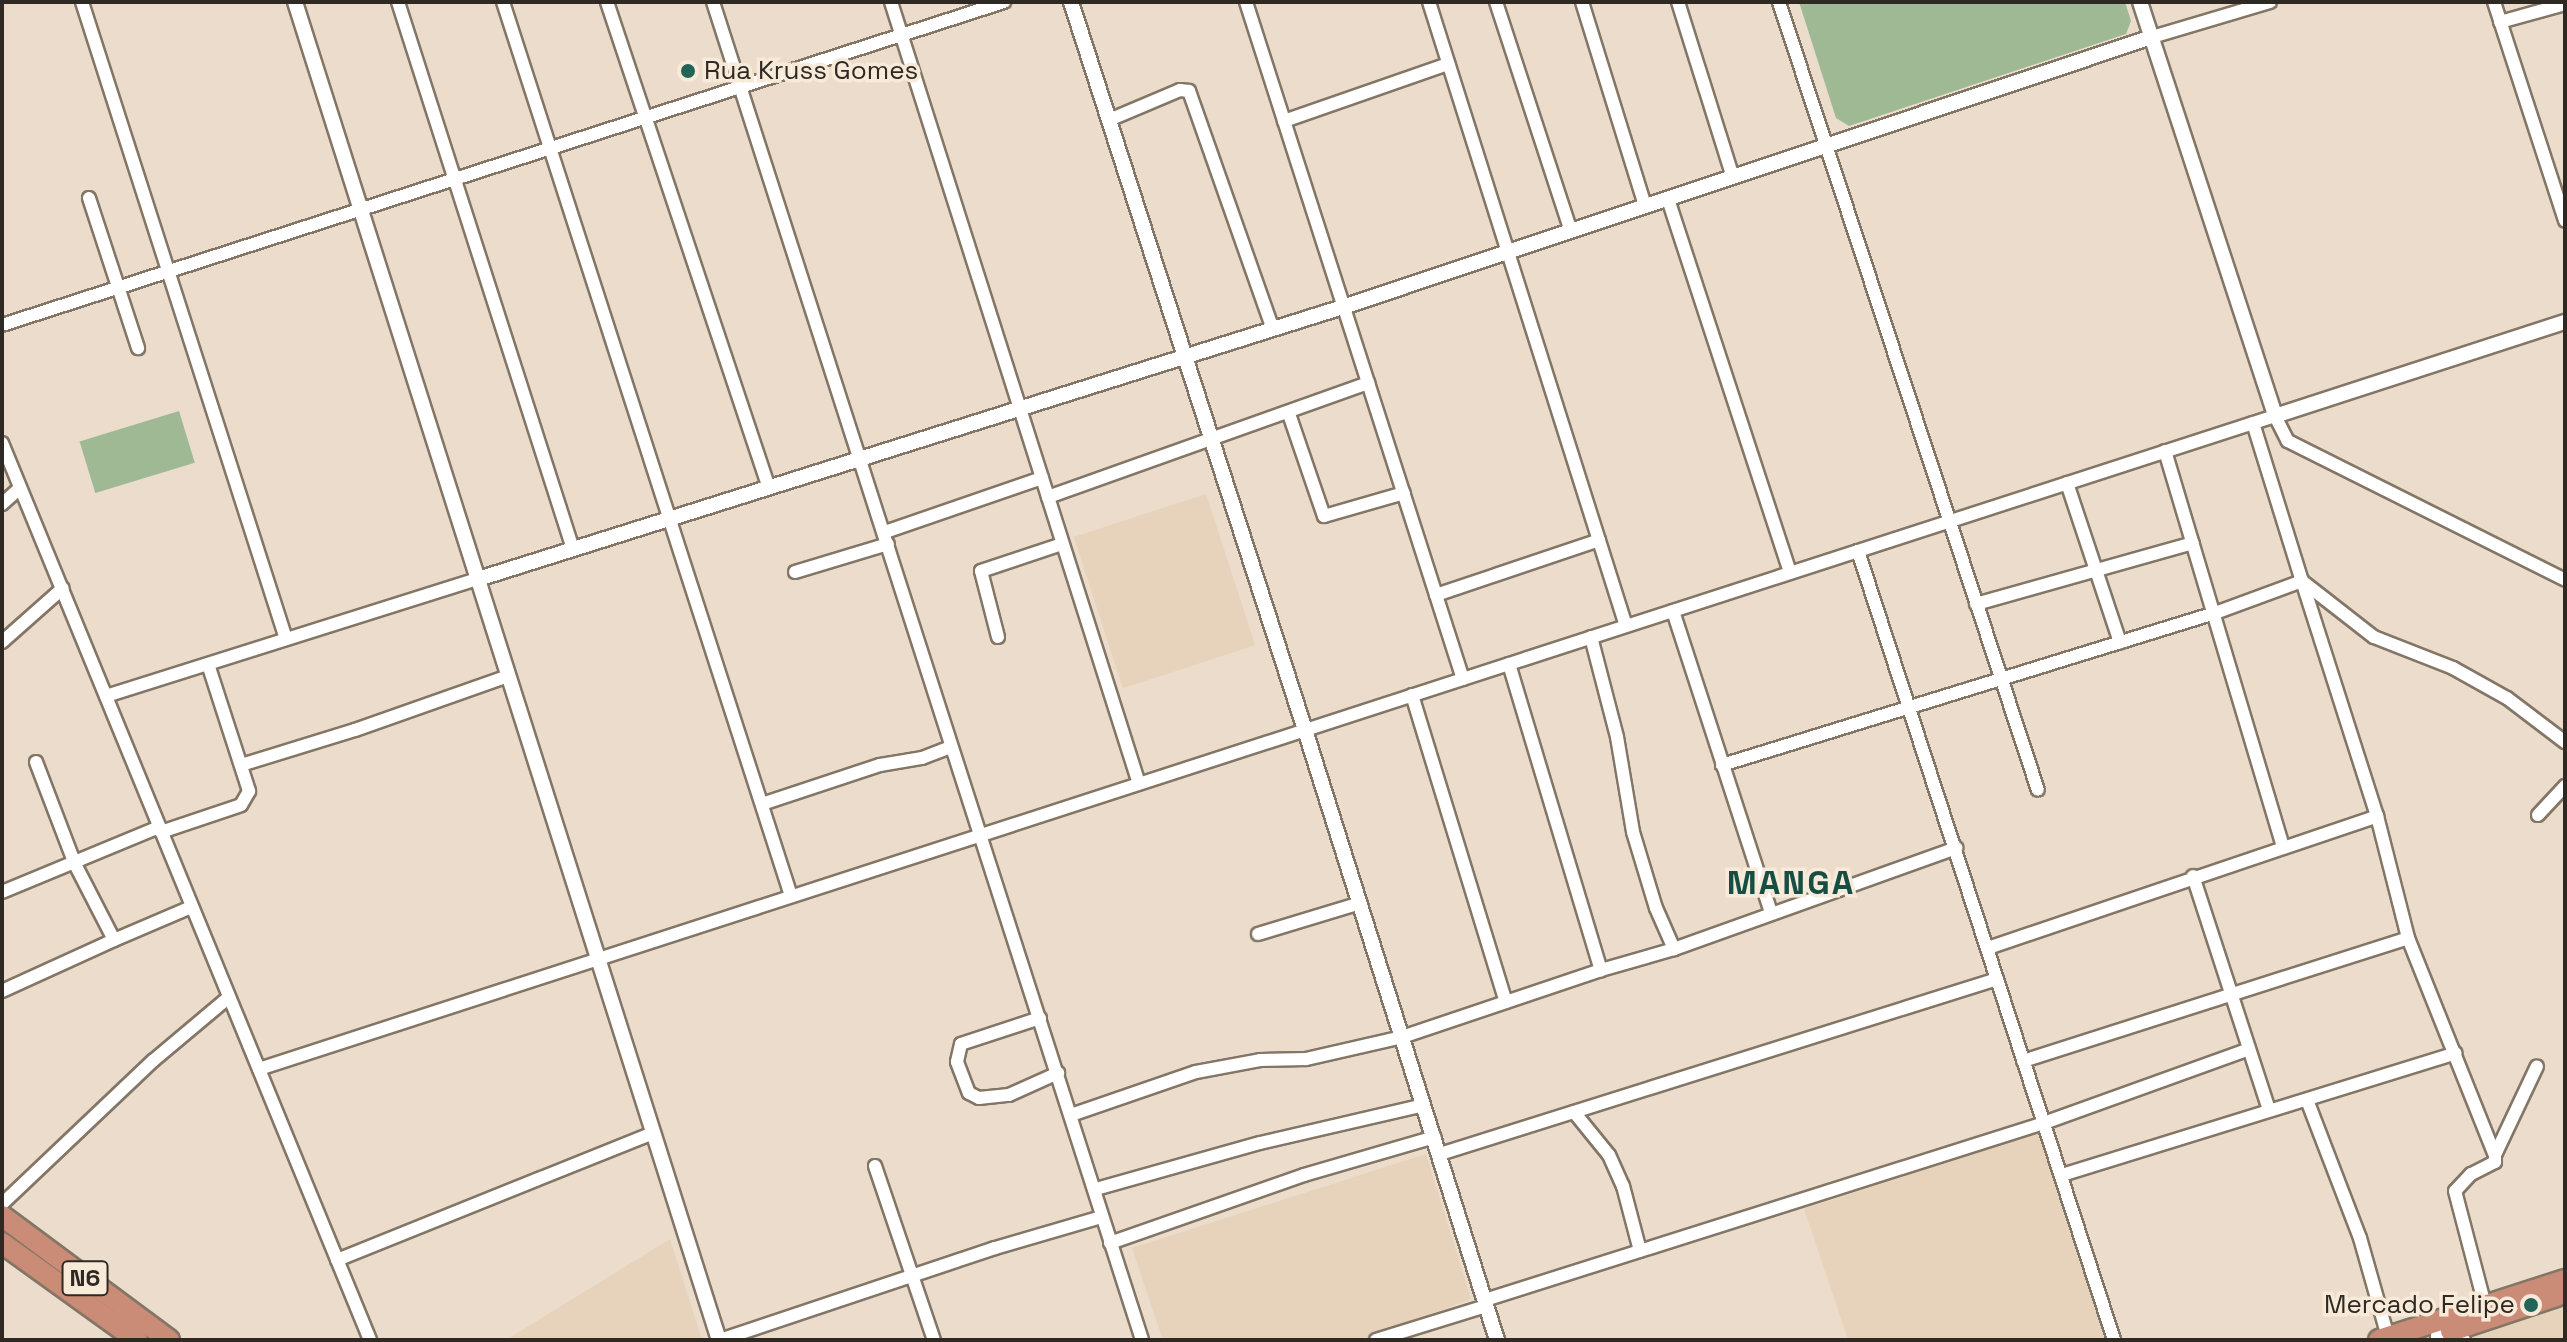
<!DOCTYPE html>
<html>
<head>
<meta charset="utf-8">
<style>
  body { margin:0 }
  #map { position:relative; width:2567px; height:1342px; overflow:hidden; background:#ebdccb; font-family:"Space Grotesk",sans-serif }
  div>[style] { position:absolute }
  .built>* { inset:0; background:#e7d3bb; transform-origin:0 0 }
  .green>* { inset:0; background:#a0b995; transform-origin:0 0 }
  .roads { filter:drop-shadow(2px 0 #837666) drop-shadow(-2px 0 #837666) drop-shadow(0 2px #837666) drop-shadow(0 -2px #837666) }
  .minor>* { height:12px; margin:-6px; padding:0 6px; transform-origin:6px; border-radius:6px; background:#fff }
  .tertiary>* { height:14px; margin:-7px; padding:0 7px; transform-origin:7px; border-radius:7px; background:#fff }
  .trunk>* { height:20px; margin:-10px; padding:0 10px; transform-origin:10px; border-radius:10px; background:#ca8b77 }
  .dots>* { width:22px; height:22px; translate:-50% -50%; box-sizing:border-box; border:4px solid #f8ead8; border-radius:50% }
  span { translate:-50% -50%; white-space:nowrap; text-align:center; line-height:1.15; -webkit-text-stroke:7px #f8ead8; paint-order:stroke }
  .shield-label span { padding:2px 6px; background:#f8ead8; border:2px solid; border-radius:6px; -webkit-text-stroke-width:0 }
  .shield-label { font-size:24px; color:#2e2922; font-weight:700 }
  .poi-label { font-size:26px; color:#2e2922 }
  .left { translate:0 -50%; text-align:left }
  .right { translate:-100% -50%; text-align:right }
  .district-label { font-size:34px; color:#174e43; font-weight:700; letter-spacing:2px }
  .frame { position:absolute; inset:0; border:4px solid #2e2922; pointer-events:none }
</style>
</head>
<body>
<div id="map">
  <div class="built">
    <i style="left:1206px;top:494px;width:159px;height:139px;rotate:72deg"></i>
    <i style="clip-path:polygon(2038px 1133px,2105px 1340px,1848px 1340px,1804px 1209px)"></i>
    <i style="clip-path:polygon(1426px 1154px,1471px 1299px,1361px 1340px,1163px 1340px,1132px 1248px)"></i>
    <i style="clip-path:polygon(670px 1239px,702px 1340px,506px 1340px)"></i>
    <i style="clip-path:polygon(2565px 1276px,2565px 1340px,2402px 1340px)"></i>
  </div>
  <div class="green">
    <i style="clip-path:polygon(1799px 2px,2125px 2px,2131px 21px,2126px 34px,1849px 126px,1836px 118px)"></i>
    <i style="left:179px;top:411px;width:54px;height:104px;rotate:73deg"></i>
  </div>
  <div class="roads">
    <div class="minor">
      <i style="left:82px;top:2px;width:669px;rotate:72.24deg"></i>
      <i style="left:398px;top:2px;width:574px;rotate:72.26deg"></i>
      <i style="left:503px;top:2px;width:939px;rotate:72.14deg"></i>
      <i style="left:607px;top:2px;width:512px;rotate:71.57deg"></i>
      <i style="left:713px;top:2px;width:1405px;rotate:72.22deg"></i>
      <i style="left:891px;top:2px;width:820px;rotate:72.4deg"></i>
      <i style="left:1246px;top:2px;width:711px;rotate:72.23deg"></i>
      <i style="left:1429px;top:2px;width:654px;rotate:72.48deg"></i>
      <i style="left:1496px;top:2px;width:241px;rotate:71.9deg"></i>
      <i style="left:1582px;top:2px;width:214px;rotate:72.8deg"></i>
      <i style="left:1678px;top:2px;width:183px;rotate:72.6deg"></i>
      <i style="left:1779px;top:2px;width:829px;rotate:71.81deg"></i>
      <i style="left:2494px;top:2px;width:230px;rotate:72deg"></i>
      <i style="left:2500px;top:22px;width:67px;rotate:-15.5deg"></i>
      <i style="left:2152px;top:37px;width:123px;rotate:-16.5deg"></i>
      <i style="left:1109px;top:120px;width:77px;rotate:-22.9deg"></i>
      <i style="left:1180px;top:90px;width:9px;rotate:6deg"></i>
      <i style="left:1189px;top:91px;width:253px;rotate:70.6deg"></i>
      <i style="left:1284px;top:121px;width:174px;rotate:-19.2deg"></i>
      <i style="left:89px;top:198px;width:158px;rotate:71.9deg"></i>
      <i style="left:1668px;top:199px;width:393px;rotate:71.9deg"></i>
      <i style="left:2px;top:325px;width:1053px;rotate:-17.87deg"></i>
      <i style="left:1289px;top:414px;width:108px;rotate:71.1deg"></i>
      <i style="left:1324px;top:516px;width:83px;rotate:-16deg"></i>
      <i style="left:2253px;top:423px;width:165px;rotate:72.8deg"></i>
      <i style="left:2302px;top:581px;width:91px;rotate:37.9deg"></i>
      <i style="left:2374px;top:637px;width:85px;rotate:21.4deg"></i>
      <i style="left:2453px;top:668px;width:62px;rotate:29.1deg"></i>
      <i style="left:2507px;top:698px;width:73px;rotate:37.2deg"></i>
      <i style="left:2px;top:443px;width:970px;rotate:67.69deg"></i>
      <i style="left:2165px;top:451px;width:413px;rotate:73.4deg"></i>
      <i style="left:2067px;top:483px;width:168px;rotate:71.6deg"></i>
      <i style="left:1048px;top:497px;width:340px;rotate:-19.6deg"></i>
      <i style="left:2px;top:504px;width:24px;rotate:-42deg"></i>
      <i style="left:885px;top:532px;width:166px;rotate:-19deg"></i>
      <i style="left:1858px;top:551px;width:829px;rotate:72.02deg"></i>
      <i style="left:795px;top:572px;width:97px;rotate:-16.8deg"></i>
      <i style="left:1436px;top:595px;width:172px;rotate:-18.6deg"></i>
      <i style="left:1976px;top:604px;width:225px;rotate:-15.7deg"></i>
      <i style="left:1673px;top:611px;width:317px;rotate:72deg"></i>
      <i style="left:998px;top:637px;width:68px;rotate:-104.4deg"></i>
      <i style="left:981px;top:571px;width:85px;rotate:-18.4deg"></i>
      <i style="left:1591px;top:637px;width:103px;rotate:75.4deg"></i>
      <i style="left:1617px;top:737px;width:96px;rotate:80.4deg"></i>
      <i style="left:1633px;top:832px;width:79px;rotate:73.2deg"></i>
      <i style="left:1656px;top:908px;width:45px;rotate:66.3deg"></i>
      <i style="left:2px;top:642px;width:81px;rotate:-41.5deg"></i>
      <i style="left:1509px;top:664px;width:320px;rotate:73.3deg"></i>
      <i style="left:1412px;top:695px;width:321px;rotate:73deg"></i>
      <i style="left:106px;top:696px;width:390px;rotate:-17.5deg"></i>
      <i style="left:36px;top:762px;width:109px;rotate:69.1deg"></i>
      <i style="left:75px;top:864px;width:85px;rotate:62.8deg"></i>
      <i style="left:114px;top:940px;width:84px;rotate:-23.2deg"></i>
      <i style="left:241px;top:765px;width:119px;rotate:-17.1deg"></i>
      <i style="left:355px;top:730px;width:162px;rotate:-19.4deg"></i>
      <i style="left:1722px;top:765px;width:516px;rotate:-17.14deg"></i>
      <i style="left:2215px;top:613px;width:93px;rotate:-20.2deg"></i>
      <i style="left:2302px;top:581px;width:247px;rotate:72.3deg"></i>
      <i style="left:2377px;top:816px;width:126px;rotate:75.7deg"></i>
      <i style="left:2408px;top:938px;width:234px;rotate:68.2deg"></i>
      <i style="left:2495px;top:1155px;width:7px;rotate:90deg"></i>
      <i style="left:2495px;top:1162px;width:27px;rotate:153deg"></i>
      <i style="left:2471px;top:1174px;width:23px;rotate:133deg"></i>
      <i style="left:2455px;top:1191px;width:118px;rotate:75.3deg"></i>
      <i style="left:762px;top:804px;width:124px;rotate:-18.3deg"></i>
      <i style="left:880px;top:765px;width:43px;rotate:-9.5deg"></i>
      <i style="left:922px;top:758px;width:31px;rotate:-21deg"></i>
      <i style="left:2538px;top:815px;width:40px;rotate:-47deg"></i>
      <i style="left:161px;top:832px;width:84px;rotate:-18.6deg"></i>
      <i style="left:241px;top:805px;width:16px;rotate:-60deg"></i>
      <i style="left:249px;top:791px;width:133px;rotate:-107.9deg"></i>
      <i style="left:2193px;top:876px;width:246px;rotate:72deg"></i>
      <i style="left:2px;top:892px;width:170px;rotate:-22.5deg"></i>
      <i style="left:1258px;top:934px;width:107px;rotate:-16.9deg"></i>
      <i style="left:1988px;top:948px;width:411px;rotate:-18.7deg"></i>
      <i style="left:2px;top:991px;width:123px;rotate:-24.5deg"></i>
      <i style="left:1040px;top:1018px;width:83px;rotate:161.8deg"></i>
      <i style="left:961px;top:1044px;width:18px;rotate:103deg"></i>
      <i style="left:957px;top:1062px;width:33px;rotate:69deg"></i>
      <i style="left:969px;top:1093px;width:11px;rotate:27deg"></i>
      <i style="left:979px;top:1098px;width:30px;rotate:-6deg"></i>
      <i style="left:1009px;top:1095px;width:54px;rotate:-24.2deg"></i>
      <i style="left:2023px;top:1061px;width:404px;rotate:-17.7deg"></i>
      <i style="left:259px;top:1069px;width:2119px;rotate:-17.95deg"></i>
      <i style="left:2275px;top:416px;width:28px;rotate:63deg"></i>
      <i style="left:2288px;top:441px;width:310px;rotate:26.6deg"></i>
      <i style="left:2307px;top:1100px;width:148px;rotate:69deg"></i>
      <i style="left:2360px;top:1238px;width:103px;rotate:74.2deg"></i>
      <i style="left:1574px;top:1112px;width:55px;rotate:50.9deg"></i>
      <i style="left:1609px;top:1155px;width:34px;rotate:66deg"></i>
      <i style="left:1623px;top:1186px;width:67px;rotate:75.3deg"></i>
      <i style="left:1071px;top:1115px;width:132px;rotate:-19deg"></i>
      <i style="left:1196px;top:1072px;width:65px;rotate:-10.6deg"></i>
      <i style="left:1260px;top:1060px;width:46px;rotate:-1.2deg"></i>
      <i style="left:1306px;top:1059px;width:98px;rotate:-12.9deg"></i>
      <i style="left:1402px;top:1037px;width:210px;rotate:-18.6deg"></i>
      <i style="left:1601px;top:970px;width:76px;rotate:-16deg"></i>
      <i style="left:1674px;top:949px;width:300px;rotate:-19.7deg"></i>
      <i style="left:1440px;top:1154px;width:584px;rotate:-17.44deg"></i>
      <i style="left:2495px;top:1155px;width:98px;rotate:-64.7deg"></i>
      <i style="left:875px;top:1166px;width:184px;rotate:71.3deg"></i>
      <i style="left:2062px;top:1175px;width:412px;rotate:-17.2deg"></i>
      <i style="left:1096px;top:1189px;width:170px;rotate:-15.7deg"></i>
      <i style="left:1260px;top:1143px;width:168px;rotate:-13deg"></i>
      <i style="left:2px;top:1204px;width:209px;rotate:-43.5deg"></i>
      <i style="left:154px;top:1060px;width:97px;rotate:-40deg"></i>
      <i style="left:1110px;top:1243px;width:206px;rotate:-19.3deg"></i>
      <i style="left:1304px;top:1175px;width:136px;rotate:-16.2deg"></i>
      <i style="left:337px;top:1260px;width:341px;rotate:-21.9deg"></i>
      <i style="left:1485px;top:1300px;width:586px;rotate:-17.57deg"></i>
      <i style="left:2044px;top:1123px;width:218px;rotate:-19.8deg"></i>
      <i style="left:2437px;top:1335px;width:5px;rotate:90deg"></i>
      <i style="left:2437px;top:1340px;width:27px"></i>
      <i style="left:720px;top:1340px;width:290px;rotate:-18.5deg"></i>
      <i style="left:995px;top:1248px;width:111px;rotate:-16.2deg"></i>
      <i style="left:1376px;top:1340px;width:115px;rotate:-17.2deg"></i>
    </div>
    <div class="tertiary">
      <i style="left:295px;top:2px;width:1404px;rotate:72.42deg"></i>
      <i style="left:1071px;top:2px;width:765px;rotate:72.18deg"></i>
      <i style="left:1305px;top:730px;width:640px;rotate:72.53deg"></i>
      <i style="left:2140px;top:2px;width:435px;rotate:71.9deg"></i>
      <i style="left:2275px;top:416px;width:305px;rotate:-18deg"></i>
      <i style="left:478px;top:579px;width:907px;rotate:-17.46deg"></i>
      <i style="left:1343px;top:307px;width:853px;rotate:-18.46deg"></i>
    </div>
    <div class="trunk">
      <i style="left:2px;top:1216px;width:208px;rotate:36.6deg"></i>
      <i style="left:2px;top:1243px;width:166px;rotate:35.7deg"></i>
      <i style="left:2451px;top:1331px;width:112px;rotate:-18.3deg"></i>
      <i style="left:2379px;top:1340px;width:195px;rotate:-17.9deg"></i>
    </div>
  </div>
  <div class="dots">
    <i style="left:688px;top:71px;background:#206557"></i>
    <i style="left:2531px;top:1305px;background:#206557"></i>
  </div>
  <div class="shield-label">
    <span style="left:85px;top:1278px">N6</span>
  </div>
  <div class="poi-label">
    <span class="left" style="left:704px;top:71px">Rua Kruss Gomes</span>
    <span class="right" style="left:2515px;top:1305px">Mercado Felipe</span>
  </div>
  <div class="district-label">
    <span style="left:1791px;top:883px">MANGA</span>
  </div>
  <div class="frame"></div>
</div>
</body>
</html>
